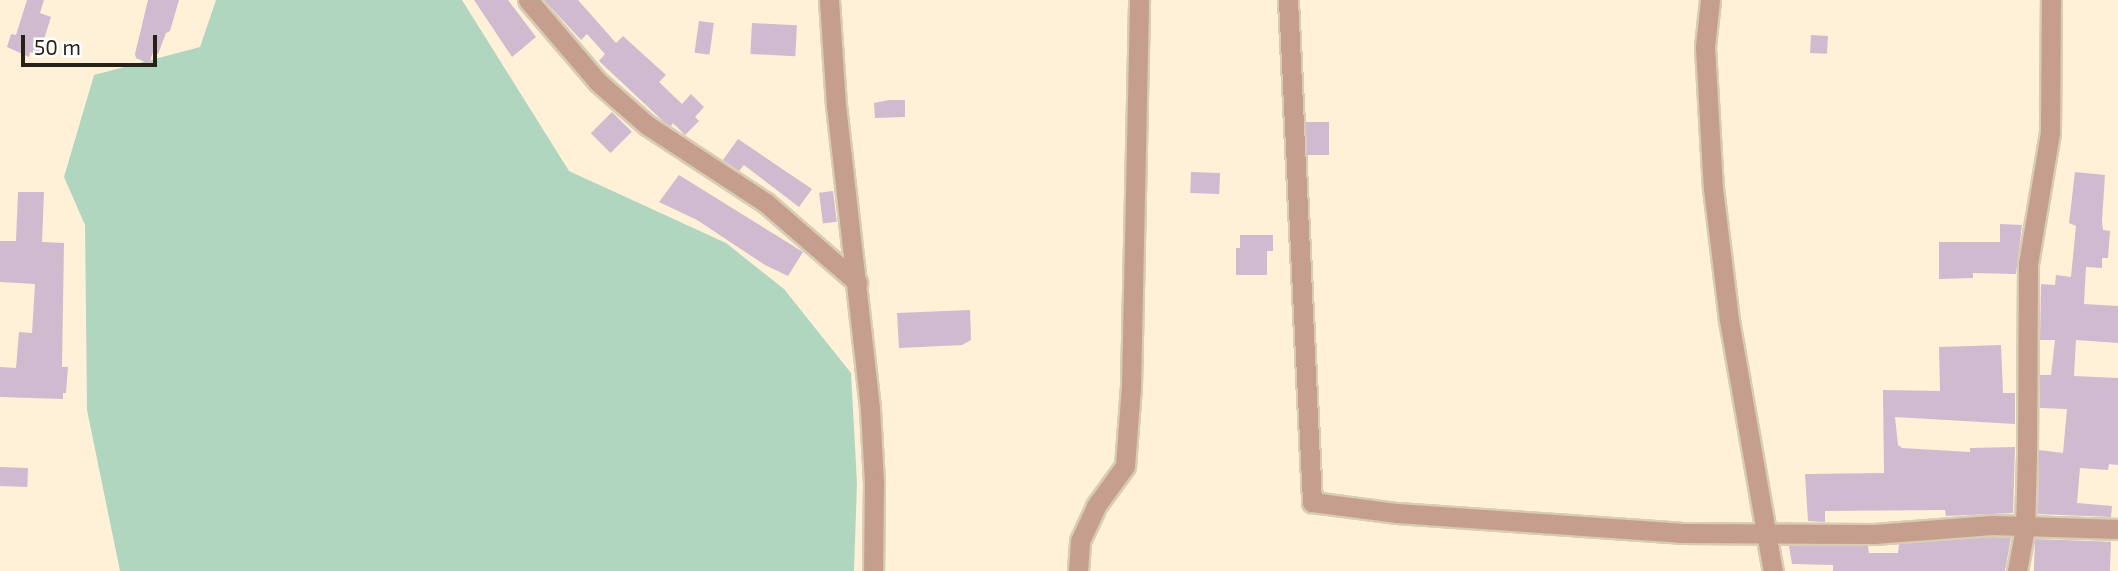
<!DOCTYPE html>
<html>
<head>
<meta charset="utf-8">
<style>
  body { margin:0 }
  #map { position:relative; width:2118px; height:571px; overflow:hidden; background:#fff1d7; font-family:"Exo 2",sans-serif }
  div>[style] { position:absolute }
  .green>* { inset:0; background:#b1d6c0 }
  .building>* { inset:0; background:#cfbacf; transform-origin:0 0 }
  .roads { filter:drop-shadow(2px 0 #d8ccb5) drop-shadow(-2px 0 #d8ccb5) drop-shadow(0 2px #d8ccb5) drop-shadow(0 -2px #d8ccb5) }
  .minor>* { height:19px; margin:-9.5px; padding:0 9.5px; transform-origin:9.5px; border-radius:9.5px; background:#c59e8e }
  .tertiary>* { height:19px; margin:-9.5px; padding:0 9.5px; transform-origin:9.5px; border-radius:9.5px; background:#c59e8e }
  span { translate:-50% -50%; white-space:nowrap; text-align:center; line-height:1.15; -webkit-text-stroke:5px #fff; paint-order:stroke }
  .scale { position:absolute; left:21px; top:35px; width:136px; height:32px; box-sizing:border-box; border:4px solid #272218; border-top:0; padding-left:9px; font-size:21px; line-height:24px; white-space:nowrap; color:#272218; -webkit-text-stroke:5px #fff; paint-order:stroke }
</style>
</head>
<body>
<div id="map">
  <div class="green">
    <i style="clip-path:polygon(216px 0,462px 0,569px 171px,726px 243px,784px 289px,851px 373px,857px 483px,854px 571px,120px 571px,87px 410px,85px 225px,64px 177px,94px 75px,200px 47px)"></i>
  </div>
  <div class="building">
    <i style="clip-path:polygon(27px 0,44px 0,40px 13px,51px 17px,39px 55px,30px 52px,29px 57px,7px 47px,11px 34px,16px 35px)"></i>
    <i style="clip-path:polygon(148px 0,179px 0,170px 31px,166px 33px,158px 54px,153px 52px,149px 64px,136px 58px,135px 54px)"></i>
    <i style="clip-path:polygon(474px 0,508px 0,536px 37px,512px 57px)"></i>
    <i style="clip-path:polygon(544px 0,578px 0,616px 43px,623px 36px,666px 75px,659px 82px,682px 104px,691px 94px,704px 107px,695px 117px,699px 121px,685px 135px,673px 123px,671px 126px,664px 122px,599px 61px,605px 54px,587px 34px,581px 40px)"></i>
    <i style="left:699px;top:21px;width:15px;height:32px;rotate:8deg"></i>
    <i style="left:752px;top:23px;width:45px;height:31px;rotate:3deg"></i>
    <i style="left:1811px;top:35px;width:17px;height:18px;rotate:3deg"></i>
    <i style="clip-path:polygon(889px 100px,905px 100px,905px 117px,875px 118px,874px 103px)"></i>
    <i style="left:612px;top:112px;width:28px;height:30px;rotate:45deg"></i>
    <i style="left:1306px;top:122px;width:23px;height:33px"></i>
    <i style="clip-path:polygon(738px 139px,812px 189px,799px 207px,744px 165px,739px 171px,723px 160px)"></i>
    <i style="left:1191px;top:172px;width:29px;height:21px;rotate:2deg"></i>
    <i style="clip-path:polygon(2075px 172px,2105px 175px,2102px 221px,2103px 230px,2110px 231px,2108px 258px,2102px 258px,2102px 268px,2086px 267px,2084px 304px,2118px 306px,2118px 343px,2076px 340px,2074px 376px,2118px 378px,2118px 465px,2109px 464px,2108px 470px,2080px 468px,2077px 503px,2112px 506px,2111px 517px,2038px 514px,2039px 450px,2063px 453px,2067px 409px,2040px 408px,2040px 375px,2051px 375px,2055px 340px,2040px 340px,2041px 284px,2055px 285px,2056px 275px,2071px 277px,2076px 226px,2069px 223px)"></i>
    <i style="clip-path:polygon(679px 175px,803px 252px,788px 276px,765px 265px,697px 220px,659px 202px)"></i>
    <i style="left:833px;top:191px;width:31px;height:14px;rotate:83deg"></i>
    <i style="clip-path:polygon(18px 192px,44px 192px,42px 242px,64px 243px,62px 367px,68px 367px,66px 393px,63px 393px,63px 399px,0 397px,0 367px,16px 368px,19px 332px,32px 333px,35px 284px,0 282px,0 241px,16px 241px)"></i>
    <i style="clip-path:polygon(2000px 224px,2022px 225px,2016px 274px,1973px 273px,1973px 278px,1939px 279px,1939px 242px,2000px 242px)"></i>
    <i style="clip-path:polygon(1240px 235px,1273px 235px,1273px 251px,1267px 251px,1267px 275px,1236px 275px,1236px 248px,1240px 248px)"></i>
    <i style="clip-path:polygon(970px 310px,971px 340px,962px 345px,899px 348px,897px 313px)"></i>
    <i style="clip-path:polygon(2001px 345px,2003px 393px,2015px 393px,2015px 424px,1895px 417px,1898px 445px,1902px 448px,1970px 452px,1970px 448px,2015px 447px,2013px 513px,1946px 516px,1945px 510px,1825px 511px,1825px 522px,1808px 521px,1805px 474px,1884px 473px,1883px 390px,1940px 391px,1939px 347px)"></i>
    <i style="left:0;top:467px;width:28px;height:19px;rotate:2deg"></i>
    <i style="clip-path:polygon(1992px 537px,2011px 538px,2005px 571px,1833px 571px,1833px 565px,1792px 564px,1789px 546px,1868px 546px,1869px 553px,1898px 553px,1899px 544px)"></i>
    <i style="left:2035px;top:539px;width:76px;height:33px;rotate:2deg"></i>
  </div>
  <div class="roads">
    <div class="minor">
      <i style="left:528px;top:0;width:108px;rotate:49.5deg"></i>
      <i style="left:598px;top:82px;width:65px;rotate:41.3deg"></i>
      <i style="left:647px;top:125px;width:142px;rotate:33.2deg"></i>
      <i style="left:766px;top:203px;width:121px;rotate:41deg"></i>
      <i style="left:1288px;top:0;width:503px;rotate:87.26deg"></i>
      <i style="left:1312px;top:502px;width:86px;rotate:7.4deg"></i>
      <i style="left:1397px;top:513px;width:284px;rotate:4deg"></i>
      <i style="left:1680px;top:533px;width:194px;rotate:0.3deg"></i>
      <i style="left:1874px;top:534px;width:118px;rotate:-4.4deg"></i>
      <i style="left:1992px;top:525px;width:126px;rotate:1.8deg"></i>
      <i style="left:1078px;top:571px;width:30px;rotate:-86deg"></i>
      <i style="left:1080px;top:541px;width:38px;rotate:-65deg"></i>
      <i style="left:1096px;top:506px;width:49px;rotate:-54.1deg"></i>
      <i style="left:1125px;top:466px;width:80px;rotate:-85.7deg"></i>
      <i style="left:1131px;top:386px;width:386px;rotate:-88.8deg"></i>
      <i style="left:2017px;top:571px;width:44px;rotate:-79.5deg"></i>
      <i style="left:2025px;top:528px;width:72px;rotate:-88.4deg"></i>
      <i style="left:2027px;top:456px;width:192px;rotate:-89.7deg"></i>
      <i style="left:2028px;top:264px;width:133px;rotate:-80.5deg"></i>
      <i style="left:2050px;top:133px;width:133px;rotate:-89.6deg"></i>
    </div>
    <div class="tertiary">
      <i style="left:829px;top:0;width:105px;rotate:86.2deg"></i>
      <i style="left:836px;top:105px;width:306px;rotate:83.6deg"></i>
      <i style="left:870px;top:409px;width:73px;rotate:86.9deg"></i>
      <i style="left:874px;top:482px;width:89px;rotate:90.6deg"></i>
      <i style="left:1710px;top:0;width:47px;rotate:96.1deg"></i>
      <i style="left:1705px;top:47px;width:141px;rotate:86.8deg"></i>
      <i style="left:1713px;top:188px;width:133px;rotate:83.1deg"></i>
      <i style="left:1729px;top:320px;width:255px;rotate:80.1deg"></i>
    </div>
  </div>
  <div class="scale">50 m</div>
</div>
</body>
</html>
